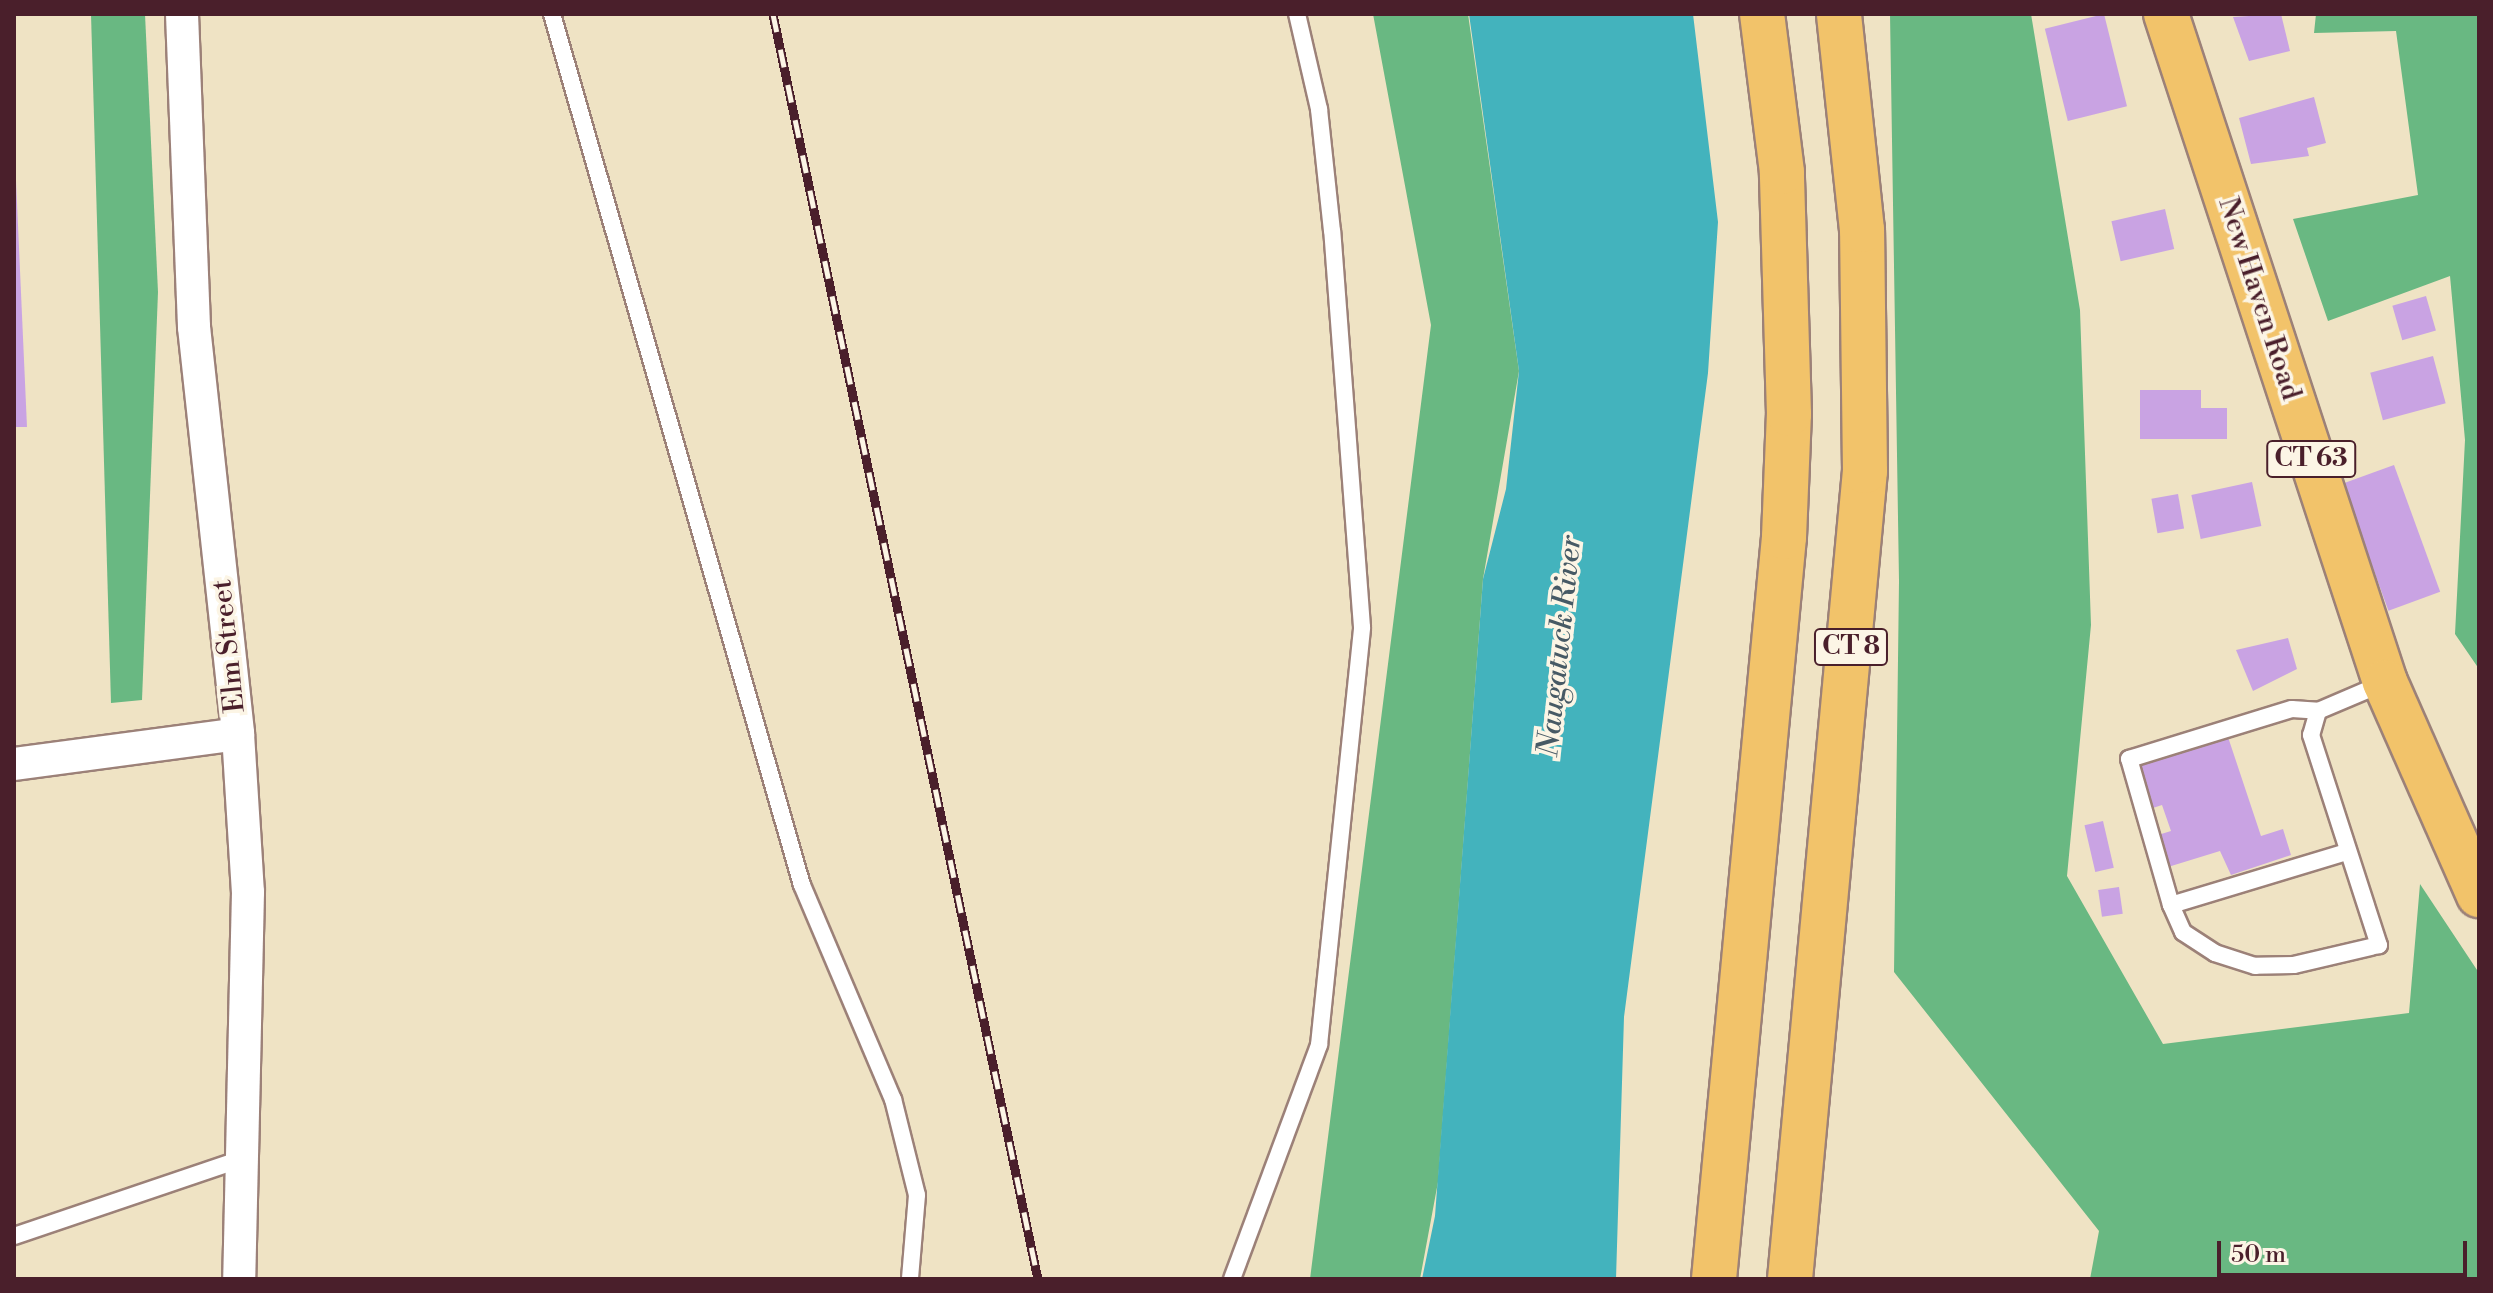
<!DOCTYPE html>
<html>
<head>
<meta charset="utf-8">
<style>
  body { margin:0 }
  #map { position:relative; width:2493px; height:1293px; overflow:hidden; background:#efe3c4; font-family:"Libre Bodoni",serif }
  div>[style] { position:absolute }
  .forest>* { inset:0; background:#69b882 }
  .water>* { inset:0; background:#43b3bd }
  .building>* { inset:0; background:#c9a3e3; transform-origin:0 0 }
  .roads { filter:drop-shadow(2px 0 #9c8178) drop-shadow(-2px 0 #9c8178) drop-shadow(0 2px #9c8178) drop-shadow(0 -2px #9c8178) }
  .service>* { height:16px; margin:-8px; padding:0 8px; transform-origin:8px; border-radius:8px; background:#fff }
  .minor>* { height:32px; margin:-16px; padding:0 16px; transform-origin:16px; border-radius:16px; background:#fff }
  .primary>* { height:44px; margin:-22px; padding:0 22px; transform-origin:22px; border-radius:22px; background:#f2c36a }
  .motorway>* { height:44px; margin:-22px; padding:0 22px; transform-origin:22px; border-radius:22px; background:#f2c36a }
  .rail>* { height:9px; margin-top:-4.5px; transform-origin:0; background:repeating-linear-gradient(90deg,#fcf5e5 0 18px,#4a1f2b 0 36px); box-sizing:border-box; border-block:2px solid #4a1f2b }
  span { translate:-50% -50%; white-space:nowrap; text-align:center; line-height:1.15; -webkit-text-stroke:7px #fcf5e5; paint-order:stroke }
  .shield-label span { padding:2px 6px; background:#fcf5e5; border:2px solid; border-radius:6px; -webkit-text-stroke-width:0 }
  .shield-label { font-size:26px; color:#4a1f2b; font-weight:700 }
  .street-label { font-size:28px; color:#4a1f2b }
  .water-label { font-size:30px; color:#475a65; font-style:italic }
  .frame { position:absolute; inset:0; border:16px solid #4a1f2b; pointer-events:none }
  .scale { position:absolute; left:2217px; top:1241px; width:250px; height:36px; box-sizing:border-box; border:4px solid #4a1f2b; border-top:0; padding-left:10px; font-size:24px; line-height:28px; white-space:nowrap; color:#4a1f2b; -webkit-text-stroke:6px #fcf5e5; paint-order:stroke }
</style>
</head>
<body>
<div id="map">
  <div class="forest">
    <i style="clip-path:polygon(91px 14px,145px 14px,158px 292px,142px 700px,111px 703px)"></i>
    <i style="clip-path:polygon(1373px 14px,1468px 14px,1519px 371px,1483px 579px,1438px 1182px,1420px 1279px,1310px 1279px,1431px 325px)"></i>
    <i style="clip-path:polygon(1890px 14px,2031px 14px,2080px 310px,2091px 625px,2067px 876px,2163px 1044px,2409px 1013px,2420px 884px,2479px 973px,2479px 1279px,2090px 1279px,2099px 1231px,1894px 972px,1899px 581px)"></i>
    <i style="clip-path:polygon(2316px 14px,2479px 14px,2479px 669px,2455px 634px,2465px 440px,2450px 276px,2328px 321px,2293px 219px,2418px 195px,2396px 31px,2314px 33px)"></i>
  </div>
  <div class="water">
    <i style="clip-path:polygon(1469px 14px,1693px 14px,1718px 222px,1708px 373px,1624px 1017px,1616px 1279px,1422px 1279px,1435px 1216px,1483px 579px,1506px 489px,1519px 371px)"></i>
  </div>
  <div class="building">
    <i style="left:2104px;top:14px;width:95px;height:61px;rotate:76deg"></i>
    <i style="clip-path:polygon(2281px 14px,2290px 51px,2249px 61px,2233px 17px)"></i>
    <i style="clip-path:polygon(2314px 97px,2326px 143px,2307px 148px,2309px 156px,2251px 164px,2239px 118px)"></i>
    <i style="clip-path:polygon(14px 136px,27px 427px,14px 427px)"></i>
    <i style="left:2165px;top:209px;width:41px;height:55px;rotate:77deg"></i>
    <i style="left:2426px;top:296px;width:36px;height:35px;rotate:74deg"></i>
    <i style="left:2433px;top:356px;width:49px;height:65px;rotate:75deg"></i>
    <i style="clip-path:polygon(2140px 390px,2201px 390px,2201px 408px,2227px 408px,2227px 439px,2140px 439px)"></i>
    <i style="left:2394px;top:465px;width:135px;height:55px;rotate:70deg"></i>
    <i style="left:2252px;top:482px;width:45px;height:62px;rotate:78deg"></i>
    <i style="left:2178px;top:494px;width:35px;height:27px;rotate:80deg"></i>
    <i style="clip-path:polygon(2288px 638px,2297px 669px,2253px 691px,2236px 650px)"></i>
    <i style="clip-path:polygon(2227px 734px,2261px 836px,2283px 829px,2291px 855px,2231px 875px,2220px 851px,2168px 867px,2158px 835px,2171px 831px,2162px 805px,2150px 809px,2136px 764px)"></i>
    <i style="left:2103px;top:821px;width:48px;height:19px;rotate:77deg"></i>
    <i style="left:2119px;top:887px;width:27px;height:21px;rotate:82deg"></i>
  </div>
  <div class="roads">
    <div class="service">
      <i style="left:552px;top:14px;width:906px;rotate:73.99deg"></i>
      <i style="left:802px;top:885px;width:233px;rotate:67deg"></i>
      <i style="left:893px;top:1099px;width:99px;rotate:76deg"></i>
      <i style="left:917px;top:1195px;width:84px;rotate:94.8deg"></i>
      <i style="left:2318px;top:711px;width:25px;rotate:106deg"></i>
      <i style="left:2311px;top:735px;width:221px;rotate:72.1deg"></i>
      <i style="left:2379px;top:945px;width:87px;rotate:166.8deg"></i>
      <i style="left:2294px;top:965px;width:39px;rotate:179deg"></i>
      <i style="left:2255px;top:966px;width:42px;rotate:-162deg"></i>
      <i style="left:2215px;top:953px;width:38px;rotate:-147deg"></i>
      <i style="left:2183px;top:932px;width:30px;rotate:-114deg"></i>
      <i style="left:2171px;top:905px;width:152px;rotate:-106deg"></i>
      <i style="left:2129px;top:759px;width:170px;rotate:-17.1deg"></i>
      <i style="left:2292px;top:709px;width:26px;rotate:4deg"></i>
      <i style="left:2318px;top:711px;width:72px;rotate:-23deg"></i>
      <i style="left:2171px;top:905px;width:183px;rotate:-16.8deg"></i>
      <i style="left:14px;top:1236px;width:241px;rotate:-18.7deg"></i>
      <i style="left:1232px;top:1279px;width:250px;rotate:-69.6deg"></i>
      <i style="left:1319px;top:1045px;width:420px;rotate:-84.1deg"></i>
      <i style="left:1362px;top:627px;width:397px;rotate:-94.3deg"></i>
      <i style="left:1332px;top:231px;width:123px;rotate:-96.1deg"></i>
      <i style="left:1319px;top:109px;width:98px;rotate:-103deg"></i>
    </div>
    <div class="minor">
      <i style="left:182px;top:14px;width:313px;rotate:87.8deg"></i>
      <i style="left:194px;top:327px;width:409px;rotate:83.8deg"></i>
      <i style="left:238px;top:734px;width:158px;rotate:86.4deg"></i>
      <i style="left:248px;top:892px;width:387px;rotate:91.3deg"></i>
      <i style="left:14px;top:764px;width:226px;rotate:-7.6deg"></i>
    </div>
    <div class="primary">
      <i style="left:2166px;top:14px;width:703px;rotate:71.85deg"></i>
      <i style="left:2385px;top:682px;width:233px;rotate:66.2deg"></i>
    </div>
    <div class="motorway">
      <i style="left:1714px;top:1279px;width:745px;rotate:-84.61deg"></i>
      <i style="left:1784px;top:537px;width:123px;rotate:-87.7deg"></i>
      <i style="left:1789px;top:414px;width:242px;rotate:-91.7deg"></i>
      <i style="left:1782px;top:172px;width:159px;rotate:-97.2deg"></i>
      <i style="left:1790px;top:1279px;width:811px;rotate:-84.7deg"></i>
      <i style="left:1865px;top:471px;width:241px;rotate:-90.7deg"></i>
      <i style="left:1862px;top:230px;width:217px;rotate:-96.1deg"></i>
    </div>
  </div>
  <div class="rail">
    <i style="left:773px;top:14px;width:1292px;rotate:78.17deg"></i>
  </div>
  <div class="shield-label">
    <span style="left:2311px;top:459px">CT 63</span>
    <span style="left:1851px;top:647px">CT 8</span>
  </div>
  <div class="street-label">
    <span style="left:2259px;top:299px;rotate:72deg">New Haven Road</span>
    <span style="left:229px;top:646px;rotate:-96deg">Elm Street</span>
  </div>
  <div class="water-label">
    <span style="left:1560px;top:646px;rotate:-84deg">Naugatuck River</span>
  </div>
  <div class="frame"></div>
  <div class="scale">50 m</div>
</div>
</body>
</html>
